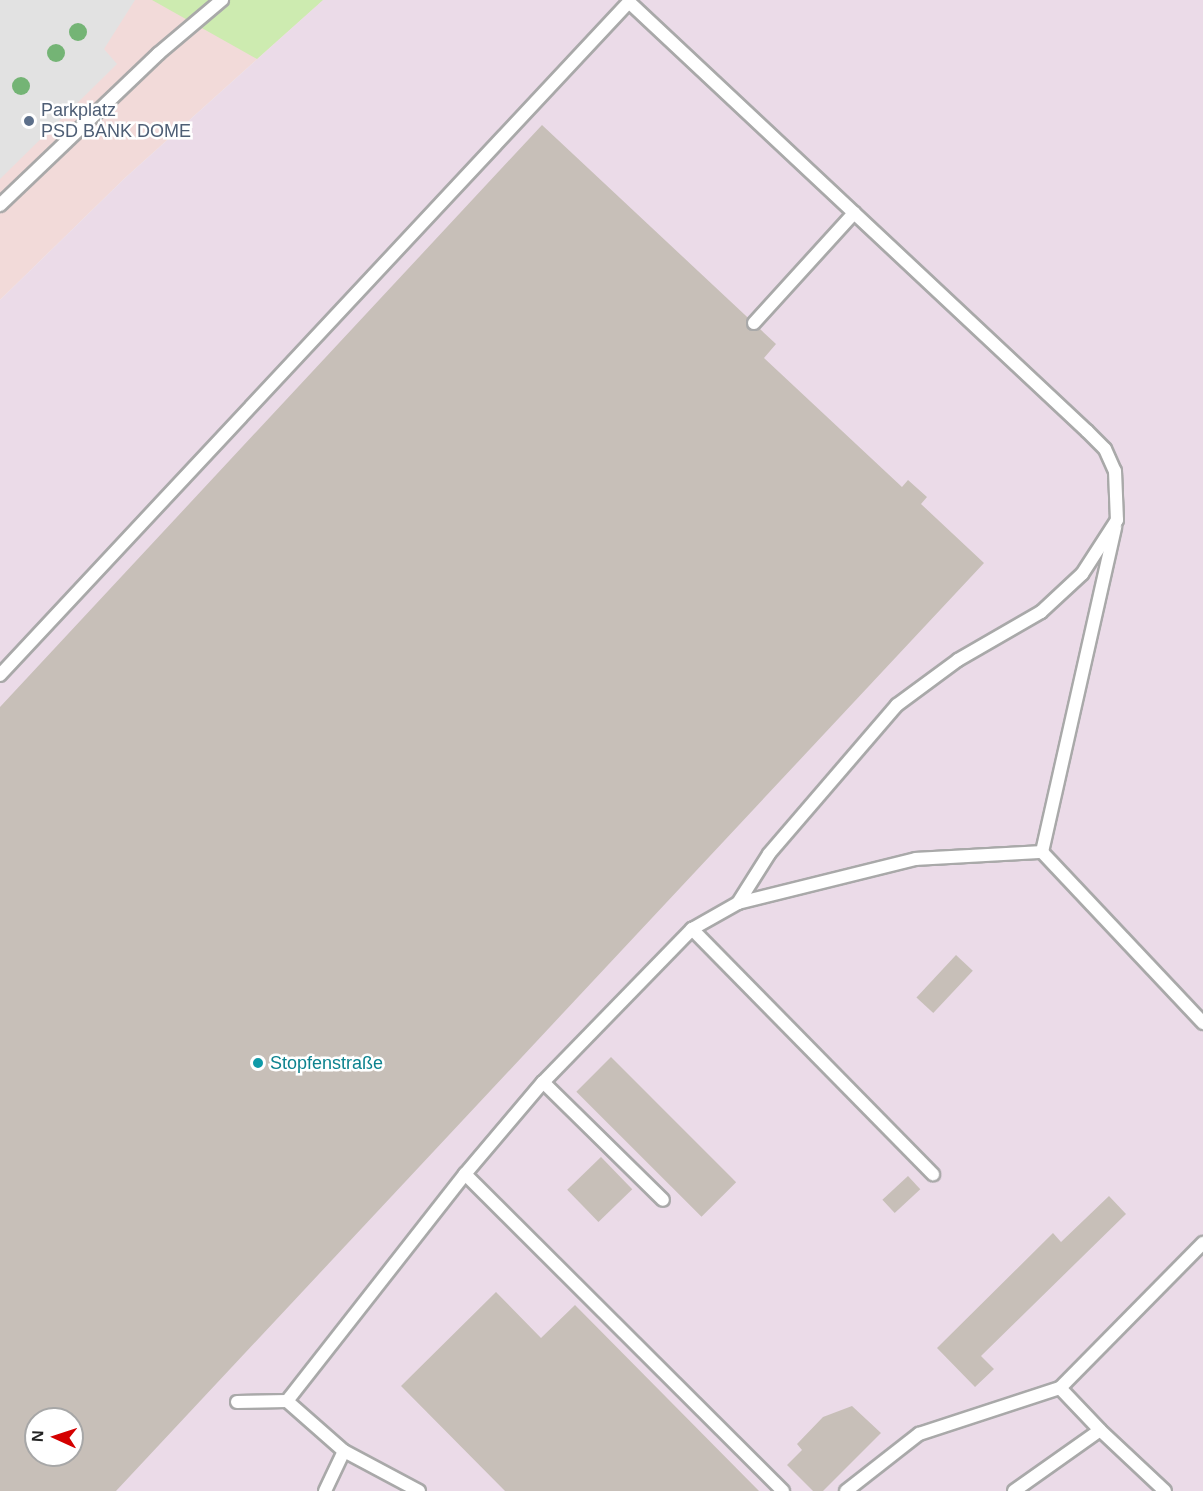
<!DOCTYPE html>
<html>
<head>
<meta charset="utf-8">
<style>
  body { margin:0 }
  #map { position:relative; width:1203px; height:1491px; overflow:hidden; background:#f2efe9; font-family:Helvetica,sans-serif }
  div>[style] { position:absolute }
  .commercial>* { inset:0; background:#f2dad9 }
  .industrial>* { inset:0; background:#ebdbe8 }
  .grass>* { inset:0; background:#cdebb0 }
  .parking>* { inset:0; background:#e2e2e2 }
  .building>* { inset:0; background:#c7bfb8; transform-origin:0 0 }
  .roads { filter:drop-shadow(2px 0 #a9a9a9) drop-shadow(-2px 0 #a9a9a9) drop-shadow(0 2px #a9a9a9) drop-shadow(0 -2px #a9a9a9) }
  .lane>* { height:12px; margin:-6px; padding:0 6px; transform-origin:6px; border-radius:6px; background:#fff }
  .trees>* { width:18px; height:18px; margin:-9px; border-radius:50%; background:#74b475 }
  .dots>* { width:16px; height:16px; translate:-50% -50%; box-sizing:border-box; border:3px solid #fff; border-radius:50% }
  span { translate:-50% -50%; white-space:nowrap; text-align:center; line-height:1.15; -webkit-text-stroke:5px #fff; paint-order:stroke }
  .service-label { font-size:18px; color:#4e5e75 }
  .left { translate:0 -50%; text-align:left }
  .culture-label { font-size:18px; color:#0d838f }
  .north { position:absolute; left:24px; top:1407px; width:60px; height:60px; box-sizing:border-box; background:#fff; border:2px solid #a7a7a7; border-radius:50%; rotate:273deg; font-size:16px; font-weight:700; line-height:24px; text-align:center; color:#222 }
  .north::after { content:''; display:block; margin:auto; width:21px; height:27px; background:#d40000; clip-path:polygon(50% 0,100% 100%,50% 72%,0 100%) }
</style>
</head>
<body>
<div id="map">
  <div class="commercial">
    <i style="clip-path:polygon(0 0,323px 0,125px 178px,0 300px)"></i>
  </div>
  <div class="industrial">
    <i style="clip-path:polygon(evenodd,323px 0,1203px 0,1203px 1491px,0 1491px,0 300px,125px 178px,323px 0,36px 1419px,72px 1419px,72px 1455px,36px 1455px,36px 1419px)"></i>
  </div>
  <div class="grass">
    <i style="clip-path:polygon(152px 0,323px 0,257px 59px)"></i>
  </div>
  <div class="parking">
    <i style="clip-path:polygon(0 0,135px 0,104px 49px,117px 64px,0 179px)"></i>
  </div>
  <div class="building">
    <i style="clip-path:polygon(evenodd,542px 125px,776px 344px,764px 358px,902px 487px,908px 480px,927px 497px,921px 504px,984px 563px,116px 1491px,0 1491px,0 707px,542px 125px,36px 1419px,72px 1419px,72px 1455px,36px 1455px,36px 1419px)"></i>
    <i style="left:956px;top:955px;width:23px;height:58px;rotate:43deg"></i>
    <i style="left:611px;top:1057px;width:177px;height:49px;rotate:45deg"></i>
    <i style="left:601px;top:1157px;width:45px;height:47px;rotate:46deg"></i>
    <i style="left:908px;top:1176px;width:18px;height:35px;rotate:47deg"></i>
    <i style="clip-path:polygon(1109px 1196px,1126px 1214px,981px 1356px,994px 1369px,975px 1387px,937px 1348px,1053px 1233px,1061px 1242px)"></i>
    <i style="clip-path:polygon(496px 1292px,541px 1338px,575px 1305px,759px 1491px,505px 1491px,401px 1386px)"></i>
    <i style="clip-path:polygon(852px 1406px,881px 1433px,823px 1491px,813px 1491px,787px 1465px,802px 1450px,797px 1444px,823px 1417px)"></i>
  </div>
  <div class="roads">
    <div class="lane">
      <i style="left:0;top:205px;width:219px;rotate:-43.7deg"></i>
      <i style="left:158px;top:54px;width:84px;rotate:-40.2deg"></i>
      <i style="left:754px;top:323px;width:149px;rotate:-47.7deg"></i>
      <i style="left:0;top:675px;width:921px;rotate:-46.94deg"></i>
      <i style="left:629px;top:2px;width:628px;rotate:43.13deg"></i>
      <i style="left:1087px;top:431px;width:25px;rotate:45deg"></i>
      <i style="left:1105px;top:449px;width:24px;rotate:66deg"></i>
      <i style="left:1115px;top:471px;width:49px;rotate:87.7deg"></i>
      <i style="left:1117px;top:520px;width:64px;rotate:122.9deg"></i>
      <i style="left:1082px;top:574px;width:56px;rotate:137.2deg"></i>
      <i style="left:1041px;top:612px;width:96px;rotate:150deg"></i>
      <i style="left:958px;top:660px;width:76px;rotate:143.6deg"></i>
      <i style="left:897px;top:705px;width:196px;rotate:130.7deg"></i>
      <i style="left:769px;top:854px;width:58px;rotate:122.3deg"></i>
      <i style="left:738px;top:903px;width:53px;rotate:150.5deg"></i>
      <i style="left:692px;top:929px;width:214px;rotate:134.2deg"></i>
      <i style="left:543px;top:1082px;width:121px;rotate:130.3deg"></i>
      <i style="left:465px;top:1174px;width:288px;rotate:128.1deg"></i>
      <i style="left:287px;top:1401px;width:50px;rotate:178.9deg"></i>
      <i style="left:1042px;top:852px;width:235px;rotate:46.7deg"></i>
      <i style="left:738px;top:903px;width:183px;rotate:-13.9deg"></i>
      <i style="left:916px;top:859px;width:126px;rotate:-3.2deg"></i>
      <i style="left:1042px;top:852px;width:333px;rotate:-77.3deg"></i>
      <i style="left:692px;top:929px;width:344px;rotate:45.5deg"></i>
      <i style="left:543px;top:1082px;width:168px;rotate:44.5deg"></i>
      <i style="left:465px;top:1174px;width:449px;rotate:44.9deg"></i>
      <i style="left:1060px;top:1388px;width:204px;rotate:-45.4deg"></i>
      <i style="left:287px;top:1401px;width:76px;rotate:41.3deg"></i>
      <i style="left:344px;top:1451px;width:85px;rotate:28.1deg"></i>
      <i style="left:325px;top:1491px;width:44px;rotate:-64.6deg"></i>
      <i style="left:846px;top:1491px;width:93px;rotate:-38deg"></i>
      <i style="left:919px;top:1434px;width:148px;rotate:-18.1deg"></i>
      <i style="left:1060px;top:1388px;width:58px;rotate:46.4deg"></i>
      <i style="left:1014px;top:1491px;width:105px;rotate:-35.3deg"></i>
      <i style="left:1100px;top:1430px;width:89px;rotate:43.2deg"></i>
    </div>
  </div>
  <div class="trees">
    <i style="left:78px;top:32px"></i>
    <i style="left:56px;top:53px"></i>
    <i style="left:21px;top:86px"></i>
  </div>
  <div class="dots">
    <i style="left:29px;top:121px;background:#5c6f8a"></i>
    <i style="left:258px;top:1063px;background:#0f9aa8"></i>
  </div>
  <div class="service-label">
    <span class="left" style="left:41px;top:121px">Parkplatz<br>PSD BANK DOME</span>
  </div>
  <div class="culture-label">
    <span class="left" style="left:270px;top:1063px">Stopfenstraße</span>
  </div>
  <div class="north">N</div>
</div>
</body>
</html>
